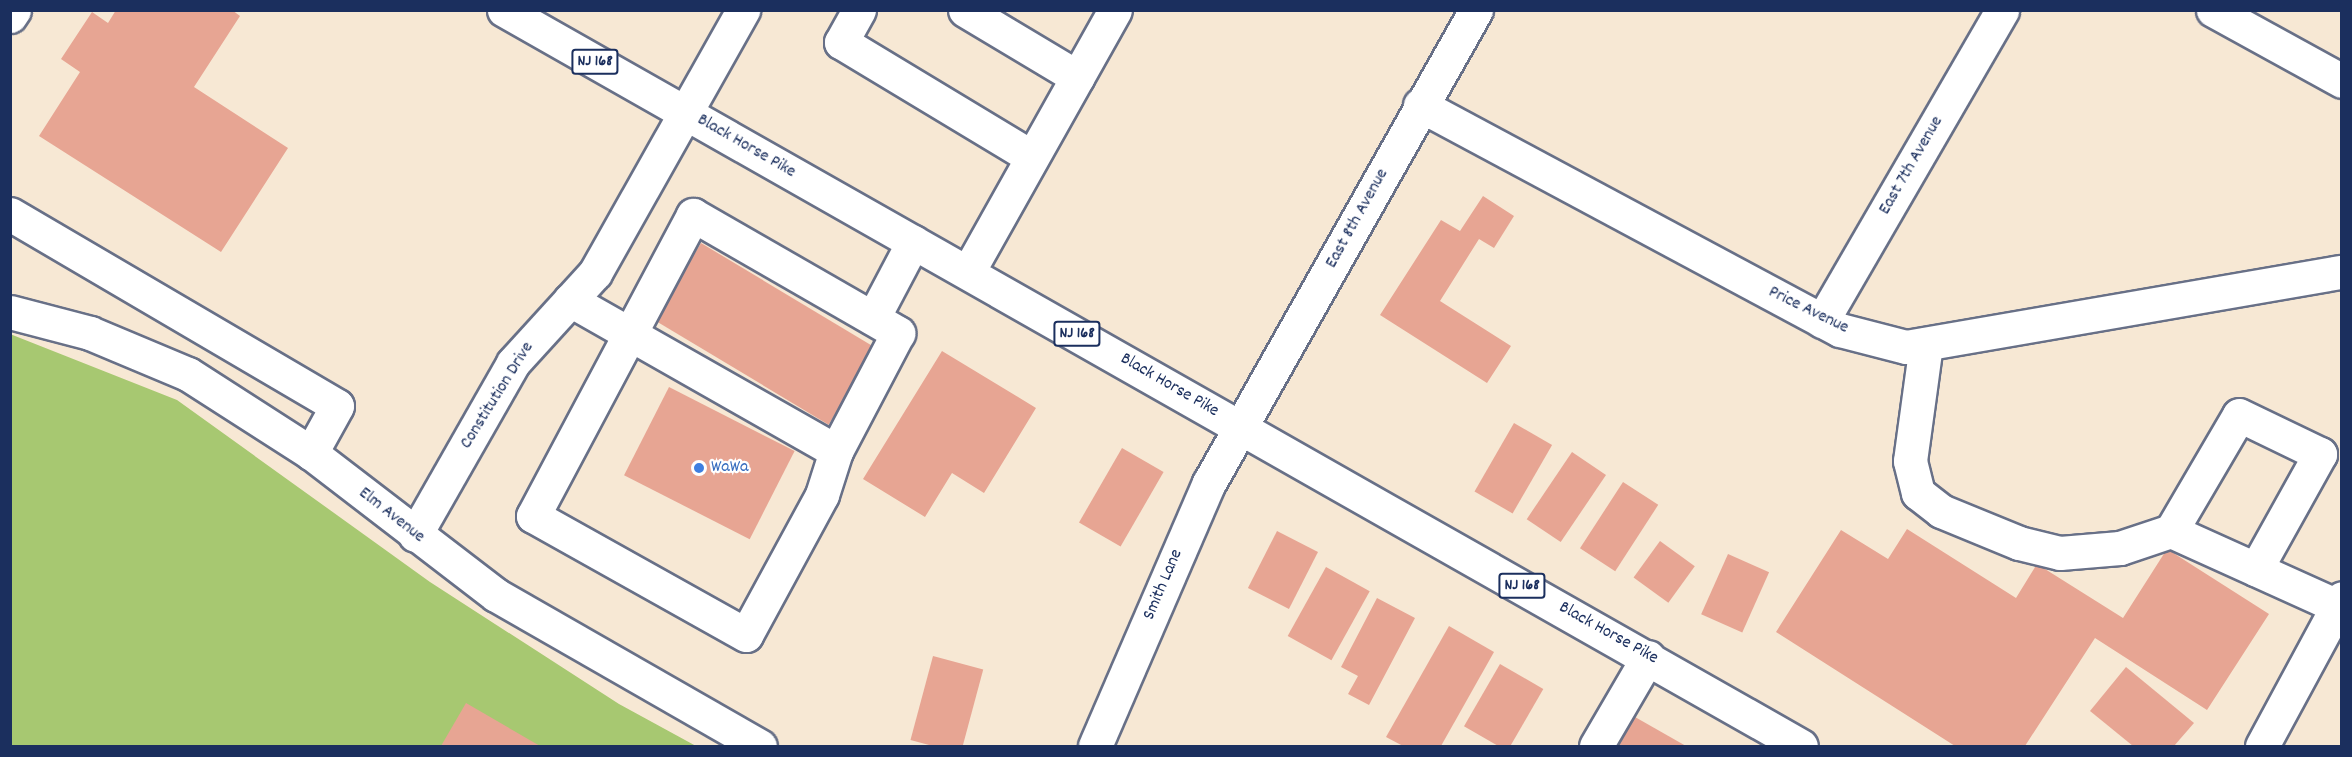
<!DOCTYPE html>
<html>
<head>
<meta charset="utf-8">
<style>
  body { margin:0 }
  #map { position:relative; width:2352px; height:757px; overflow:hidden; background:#f7e8d4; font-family:Dekko,sans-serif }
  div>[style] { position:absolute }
  .green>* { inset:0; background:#a7c871 }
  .building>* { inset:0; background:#e7a593; transform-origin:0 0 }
  .roads { filter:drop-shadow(2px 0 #687087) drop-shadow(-2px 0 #687087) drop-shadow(0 2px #687087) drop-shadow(0 -2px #687087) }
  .minor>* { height:33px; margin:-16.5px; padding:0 16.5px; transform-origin:16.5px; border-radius:16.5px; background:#fff }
  .major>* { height:33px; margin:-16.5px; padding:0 16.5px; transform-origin:16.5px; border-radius:16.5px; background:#fff }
  .dots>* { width:16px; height:16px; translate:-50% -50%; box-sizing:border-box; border:3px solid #fff; border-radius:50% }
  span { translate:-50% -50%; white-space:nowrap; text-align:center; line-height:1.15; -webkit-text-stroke:4.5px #fff; paint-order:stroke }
  .shield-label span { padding:2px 4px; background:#fff; border:2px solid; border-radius:4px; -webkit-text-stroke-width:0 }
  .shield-label { font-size:16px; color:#1b2f5e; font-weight:700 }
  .street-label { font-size:18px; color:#1b2f5e }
  .shop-label { font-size:18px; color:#366cbe }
  .left { translate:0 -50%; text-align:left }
  .frame { position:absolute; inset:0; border:12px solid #1b2f5e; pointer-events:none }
</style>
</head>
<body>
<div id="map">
  <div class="green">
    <i style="clip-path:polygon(10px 334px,177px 400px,430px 582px,619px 704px,696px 746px,11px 746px)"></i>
  </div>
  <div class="building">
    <i style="clip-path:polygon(116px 10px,232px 10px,240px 16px,194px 87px,288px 148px,221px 252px,39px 136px,80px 72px,61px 59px,92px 12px,108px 23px)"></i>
    <i style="clip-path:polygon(1483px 196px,1514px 216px,1494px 248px,1479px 239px,1440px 301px,1511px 346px,1487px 383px,1380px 315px,1441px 220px,1460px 231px)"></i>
    <i style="left:701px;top:243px;width:203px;height:90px;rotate:31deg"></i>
    <i style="clip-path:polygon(942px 351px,1036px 408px,984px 493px,952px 473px,925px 517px,863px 479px)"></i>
    <i style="left:669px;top:387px;width:141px;height:99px;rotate:27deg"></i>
    <i style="left:1514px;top:423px;width:44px;height:79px;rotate:30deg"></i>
    <i style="left:1122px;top:448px;width:48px;height:86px;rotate:30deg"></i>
    <i style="left:1572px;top:452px;width:41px;height:81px;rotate:34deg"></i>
    <i style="left:1623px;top:482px;width:42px;height:79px;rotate:33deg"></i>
    <i style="clip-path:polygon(1907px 529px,2016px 598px,2037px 564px,2123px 618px,2167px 549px,2269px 614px,2207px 710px,2095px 638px,2025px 746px,1955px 746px,1776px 632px,1841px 530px,1888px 559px)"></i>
    <i style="left:1277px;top:531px;width:46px;height:64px;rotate:27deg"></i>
    <i style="left:1660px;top:541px;width:43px;height:45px;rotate:36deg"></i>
    <i style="left:1728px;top:554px;width:45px;height:66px;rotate:24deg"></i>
    <i style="left:1326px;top:567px;width:50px;height:79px;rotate:29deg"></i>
    <i style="clip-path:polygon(1377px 598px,1415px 618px,1369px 705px,1348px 694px,1358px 676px,1341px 667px)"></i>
    <i style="clip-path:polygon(1449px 626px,1494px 652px,1441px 746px,1403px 746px,1386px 737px)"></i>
    <i style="left:933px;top:656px;width:52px;height:87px;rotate:15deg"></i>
    <i style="left:1500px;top:664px;width:50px;height:72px;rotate:30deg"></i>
    <i style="clip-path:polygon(2126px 667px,2194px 723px,2174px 746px,2133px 746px,2090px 711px)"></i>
    <i style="clip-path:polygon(466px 703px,540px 746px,441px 746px)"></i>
    <i style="clip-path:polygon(1635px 717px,1686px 746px,1618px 746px)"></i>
  </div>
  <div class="roads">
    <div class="minor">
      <i style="left:859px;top:10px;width:37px;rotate:119deg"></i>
      <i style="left:841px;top:42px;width:221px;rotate:31.1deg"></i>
      <i style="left:965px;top:10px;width:131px;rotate:30.9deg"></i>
      <i style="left:2213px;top:10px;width:147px;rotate:28.8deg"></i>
      <i style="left:10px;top:16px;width:7px;rotate:-56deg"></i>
      <i style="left:1420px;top:105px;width:476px;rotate:28.2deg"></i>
      <i style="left:1840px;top:330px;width:68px;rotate:14.4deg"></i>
      <i style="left:1906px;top:347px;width:442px;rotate:-9.8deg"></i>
      <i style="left:10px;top:214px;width:379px;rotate:30.4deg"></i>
      <i style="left:337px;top:406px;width:54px;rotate:119deg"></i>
      <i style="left:693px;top:215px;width:237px;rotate:29.9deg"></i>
      <i style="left:898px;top:333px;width:133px;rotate:117.7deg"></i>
      <i style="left:836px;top:451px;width:46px;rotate:107.7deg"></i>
      <i style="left:822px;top:495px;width:159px;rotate:118.5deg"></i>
      <i style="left:746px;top:635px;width:244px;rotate:-150.8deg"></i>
      <i style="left:533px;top:516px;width:341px;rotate:-62deg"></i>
      <i style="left:968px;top:272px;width:300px;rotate:-60.7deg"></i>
      <i style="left:570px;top:300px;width:306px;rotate:29.6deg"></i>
      <i style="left:10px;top:312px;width:83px;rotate:14.7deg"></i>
      <i style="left:90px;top:333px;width:106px;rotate:22.7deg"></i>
      <i style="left:188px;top:374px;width:146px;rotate:32.7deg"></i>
      <i style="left:311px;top:453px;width:233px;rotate:37.5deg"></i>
      <i style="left:496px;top:595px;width:304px;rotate:29.8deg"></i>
      <i style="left:873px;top:318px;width:86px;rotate:-62.2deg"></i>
      <i style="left:1822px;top:321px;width:359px;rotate:-59.9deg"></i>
      <i style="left:1926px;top:344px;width:118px;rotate:97.8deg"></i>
      <i style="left:1910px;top:461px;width:33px;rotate:76deg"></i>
      <i style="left:1918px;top:493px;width:29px;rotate:38deg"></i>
      <i style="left:1941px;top:511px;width:84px;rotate:22.3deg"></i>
      <i style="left:2019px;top:543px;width:42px;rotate:13.7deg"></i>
      <i style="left:2060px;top:553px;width:60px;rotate:-4.8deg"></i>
      <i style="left:2120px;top:548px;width:54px;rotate:-18.4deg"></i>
      <i style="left:2171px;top:531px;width:134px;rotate:-59.6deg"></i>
      <i style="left:2239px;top:415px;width:90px;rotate:25.7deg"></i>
      <i style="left:2320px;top:454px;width:132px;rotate:119.1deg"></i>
      <i style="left:2171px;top:531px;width:182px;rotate:24.3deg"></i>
      <i style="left:415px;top:535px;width:198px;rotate:-60.3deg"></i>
      <i style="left:513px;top:363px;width:122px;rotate:-47.7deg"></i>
      <i style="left:595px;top:273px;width:302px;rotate:-60.6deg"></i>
      <i style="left:1095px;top:746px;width:287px;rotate:-66.6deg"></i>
      <i style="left:1209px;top:483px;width:543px;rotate:-60.56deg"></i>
      <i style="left:1596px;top:746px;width:103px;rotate:-59.7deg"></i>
      <i style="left:2262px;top:746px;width:168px;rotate:-61.6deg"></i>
    </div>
    <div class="major">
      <i style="left:504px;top:10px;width:1491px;rotate:29.57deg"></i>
    </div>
  </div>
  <div class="dots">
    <i style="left:699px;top:468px;background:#3f7fe0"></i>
  </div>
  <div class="shield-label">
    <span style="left:595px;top:62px">NJ 168</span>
    <span style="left:1077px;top:334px">NJ 168</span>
    <span style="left:1522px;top:586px">NJ 168</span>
  </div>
  <div class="street-label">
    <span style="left:746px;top:147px;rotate:30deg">Black Horse Pike</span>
    <span style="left:1912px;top:166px;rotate:-60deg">East 7th Avenue</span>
    <span style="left:1358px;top:219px;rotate:-61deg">East 8th Avenue</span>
    <span style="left:1808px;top:311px;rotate:26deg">Price Avenue</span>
    <span style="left:1169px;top:386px;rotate:30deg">Black Horse Pike</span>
    <span style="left:498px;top:396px;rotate:-58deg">Constitution Drive</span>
    <span style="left:391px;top:516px;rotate:38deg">Elm Avenue</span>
    <span style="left:1164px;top:585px;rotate:-67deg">Smith Lane</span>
    <span style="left:1608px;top:634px;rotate:29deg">Black Horse Pike</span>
  </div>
  <div class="shop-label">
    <span class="left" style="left:711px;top:468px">WaWa</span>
  </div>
  <div class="frame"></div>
</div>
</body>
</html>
